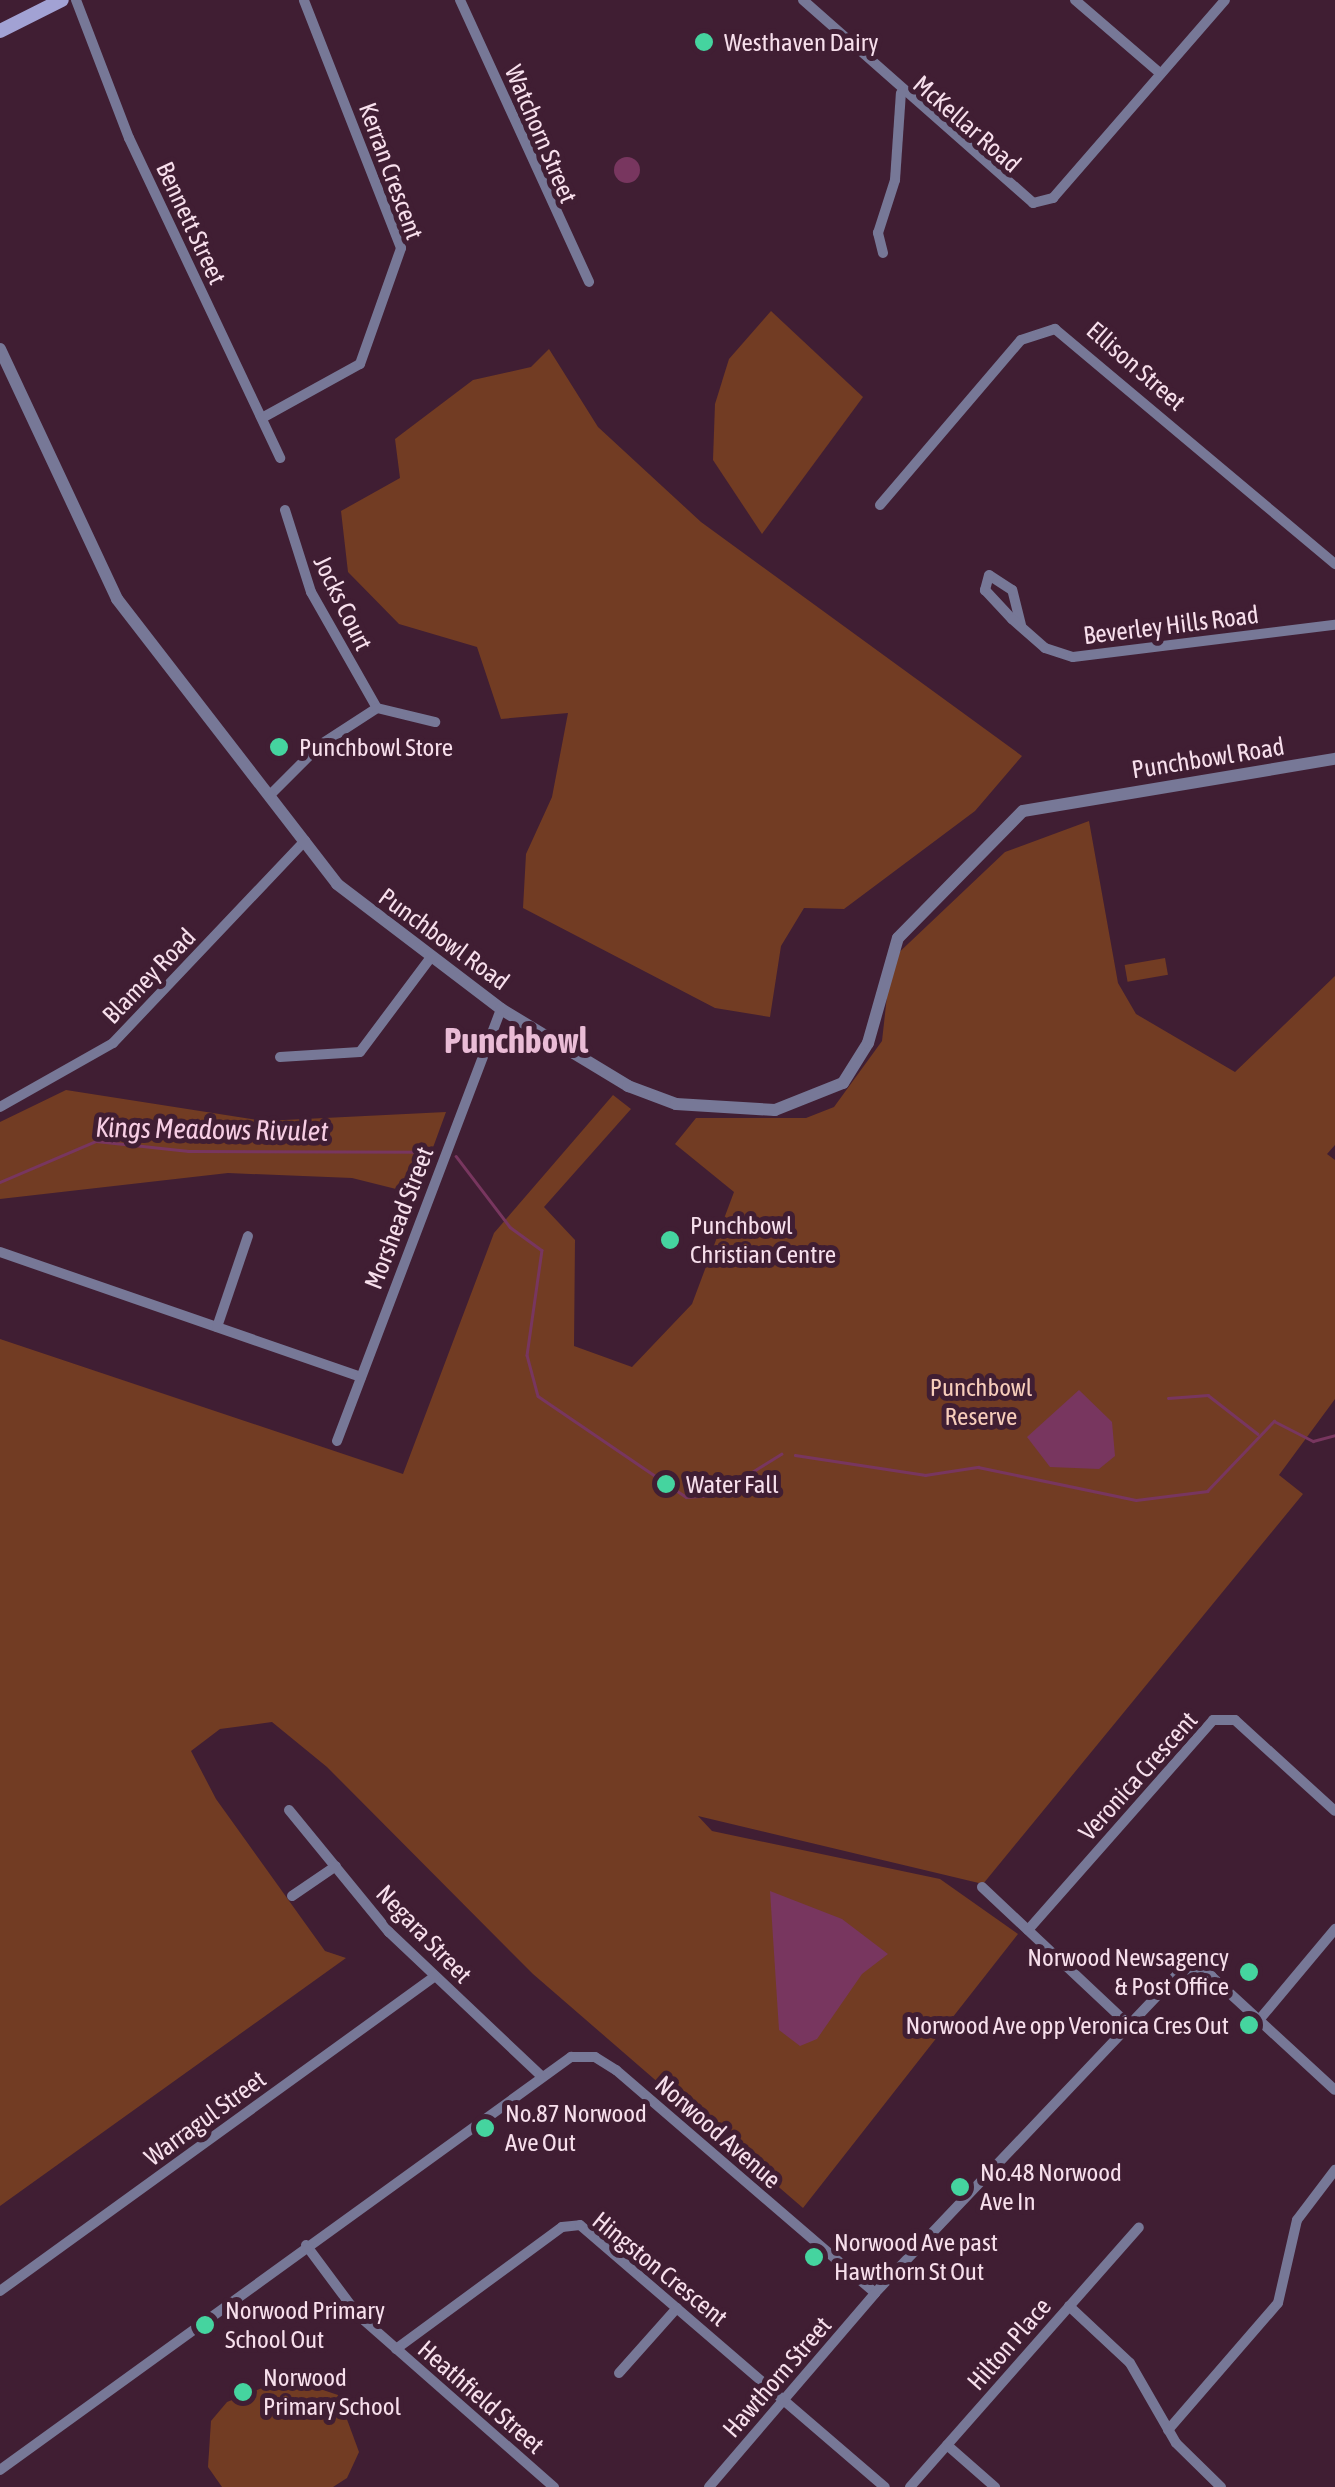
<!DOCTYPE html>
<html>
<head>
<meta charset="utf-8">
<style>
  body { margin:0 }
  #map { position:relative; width:1335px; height:2487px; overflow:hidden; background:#401e33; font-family:"Asap Condensed",sans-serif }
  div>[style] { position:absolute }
  .green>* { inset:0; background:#723c23; transform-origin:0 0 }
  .water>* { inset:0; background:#78365f }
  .round { border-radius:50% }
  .stream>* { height:2.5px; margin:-1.25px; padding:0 1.25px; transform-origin:1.25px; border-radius:1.25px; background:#78365f }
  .minor>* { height:10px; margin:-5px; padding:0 5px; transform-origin:5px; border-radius:5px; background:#777897 }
  .tertiary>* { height:12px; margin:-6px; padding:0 6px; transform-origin:6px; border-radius:6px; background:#777897 }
  .secondary>* { height:14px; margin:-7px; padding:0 7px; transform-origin:7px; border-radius:7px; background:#a2a2d4 }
  .dots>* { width:28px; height:28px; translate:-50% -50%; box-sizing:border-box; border:5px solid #401e33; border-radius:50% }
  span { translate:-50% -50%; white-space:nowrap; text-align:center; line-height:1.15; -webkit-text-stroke:10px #401e33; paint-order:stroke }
  .poi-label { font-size:25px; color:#f7dfec }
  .left { translate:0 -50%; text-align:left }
  .right { translate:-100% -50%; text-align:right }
  .street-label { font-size:25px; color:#f7dfec }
  .park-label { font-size:25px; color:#f7cdbb }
  .water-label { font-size:28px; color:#f7cee4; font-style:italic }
  .district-label { font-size:35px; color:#eabcd6; font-weight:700 }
</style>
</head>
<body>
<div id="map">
  <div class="green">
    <i style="clip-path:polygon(771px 311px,863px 397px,762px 534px,713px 460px,715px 404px,729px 359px)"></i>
    <i style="clip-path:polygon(549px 349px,598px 427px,701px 522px,1022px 756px,975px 811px,844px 909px,804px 908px,781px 946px,770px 1017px,715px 1008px,523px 908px,526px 854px,552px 797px,568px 713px,501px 719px,477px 647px,399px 624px,348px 572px,341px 511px,400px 478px,395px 439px,473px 380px,531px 367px)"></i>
    <i style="clip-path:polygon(1089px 821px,1118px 983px,1136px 1014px,1235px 1072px,1335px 976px,1335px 1145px,1327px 1154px,1335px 1160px,1335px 1399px,1279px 1475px,1303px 1494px,983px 1884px,698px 1816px,712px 1831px,940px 1879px,1018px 1934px,803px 2208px,533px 1974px,327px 1767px,272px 1722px,220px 1729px,191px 1751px,216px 1799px,325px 1951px,346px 1958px,0 2206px,0 1339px,403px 1474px,494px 1233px,613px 1095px,631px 1109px,544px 1207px,575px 1240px,574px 1346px,632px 1367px,692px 1304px,734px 1192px,675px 1144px,696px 1118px,806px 1118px,834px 1107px,882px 1041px,891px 960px,1005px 852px)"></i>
    <i style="left:1165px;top:958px;width:17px;height:41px;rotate:80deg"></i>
    <i style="clip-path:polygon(66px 1090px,264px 1121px,446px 1112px,416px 1194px,352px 1178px,228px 1173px,0 1199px,0 1122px)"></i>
    <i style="clip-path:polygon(287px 2378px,338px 2395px,359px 2452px,347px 2478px,333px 2487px,222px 2487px,208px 2467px,211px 2421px,227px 2402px)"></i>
  </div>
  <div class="water">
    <i class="round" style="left:614px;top:157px;width:26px;height:26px"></i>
    <i style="clip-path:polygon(1079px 1390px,1112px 1422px,1115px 1456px,1099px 1469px,1050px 1467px,1027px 1437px)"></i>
    <i style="clip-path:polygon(770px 1891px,842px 1919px,888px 1954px,862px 1974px,817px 2039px,800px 2046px,779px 2030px)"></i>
  </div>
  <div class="stream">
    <i style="left:456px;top:1156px;width:89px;rotate:52.7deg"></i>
    <i style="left:510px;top:1227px;width:39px;rotate:36deg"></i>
    <i style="left:542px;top:1250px;width:106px;rotate:98.1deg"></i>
    <i style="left:527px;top:1355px;width:42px;rotate:75deg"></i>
    <i style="left:538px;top:1396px;width:179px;rotate:34.3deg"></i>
    <i style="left:686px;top:1497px;width:29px;rotate:-4deg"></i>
    <i style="left:715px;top:1495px;width:78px;rotate:-31.8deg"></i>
    <i style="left:0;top:1182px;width:104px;rotate:-23.1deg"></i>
    <i style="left:96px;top:1141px;width:93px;rotate:6.2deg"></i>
    <i style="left:188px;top:1151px;width:243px;rotate:0.2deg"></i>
    <i style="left:1168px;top:1398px;width:40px;rotate:-4.3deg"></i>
    <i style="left:1208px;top:1395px;width:63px;rotate:38deg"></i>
    <i style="left:795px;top:1455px;width:132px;rotate:8.7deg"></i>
    <i style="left:925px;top:1475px;width:54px;rotate:-8.6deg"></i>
    <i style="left:978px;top:1467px;width:161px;rotate:11.8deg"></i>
    <i style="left:1136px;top:1500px;width:72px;rotate:-7.2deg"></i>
    <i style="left:1207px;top:1491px;width:97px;rotate:-46.3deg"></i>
    <i style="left:1274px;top:1421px;width:44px;rotate:27.1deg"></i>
    <i style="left:1313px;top:1441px;width:23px;rotate:-15deg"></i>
  </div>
  <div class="minor">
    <i style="left:76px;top:0;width:148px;rotate:69deg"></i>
    <i style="left:129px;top:138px;width:354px;rotate:64.7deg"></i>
    <i style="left:460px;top:0;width:310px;rotate:65.4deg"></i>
    <i style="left:803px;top:0;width:307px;rotate:41.4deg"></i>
    <i style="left:1033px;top:203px;width:21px;rotate:-14deg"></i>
    <i style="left:1053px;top:198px;width:262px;rotate:-49deg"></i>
    <i style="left:1075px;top:0;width:113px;rotate:40.7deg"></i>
    <i style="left:883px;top:253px;width:21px;rotate:-104deg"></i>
    <i style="left:878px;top:233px;width:56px;rotate:-72.2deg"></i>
    <i style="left:895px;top:180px;width:87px;rotate:-86.1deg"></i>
    <i style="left:262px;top:418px;width:112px;rotate:-28.9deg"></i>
    <i style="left:360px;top:364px;width:123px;rotate:-70.5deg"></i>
    <i style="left:401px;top:248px;width:266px;rotate:-111.4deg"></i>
    <i style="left:880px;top:505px;width:217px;rotate:-49.5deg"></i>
    <i style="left:1021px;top:340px;width:36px;rotate:-18deg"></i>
    <i style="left:1055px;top:329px;width:366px;rotate:40deg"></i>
    <i style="left:285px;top:510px;width:86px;rotate:72.4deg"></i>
    <i style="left:311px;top:592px;width:133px;rotate:60.4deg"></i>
    <i style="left:1021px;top:625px;width:36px;rotate:-104deg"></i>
    <i style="left:1012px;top:590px;width:27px;rotate:-147deg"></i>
    <i style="left:989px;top:575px;width:16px;rotate:105deg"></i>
    <i style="left:985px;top:590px;width:40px;rotate:47deg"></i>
    <i style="left:1012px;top:619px;width:44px;rotate:41.3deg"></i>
    <i style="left:1045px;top:648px;width:29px;rotate:18deg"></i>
    <i style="left:1073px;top:657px;width:264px;rotate:-7deg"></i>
    <i style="left:271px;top:794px;width:69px;rotate:-45deg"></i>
    <i style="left:320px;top:745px;width:68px;rotate:-33deg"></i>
    <i style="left:377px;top:708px;width:60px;rotate:13.6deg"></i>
    <i style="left:280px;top:1057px;width:80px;rotate:-3.6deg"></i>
    <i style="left:360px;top:1052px;width:114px;rotate:-53.2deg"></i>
    <i style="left:0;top:1107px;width:130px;rotate:-29.5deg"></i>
    <i style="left:113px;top:1043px;width:279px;rotate:-46.5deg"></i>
    <i style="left:0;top:1252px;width:382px;rotate:19.1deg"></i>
    <i style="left:217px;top:1327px;width:96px;rotate:-71.2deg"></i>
    <i style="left:337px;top:1441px;width:462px;rotate:-69.2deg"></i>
    <i style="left:289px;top:1810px;width:158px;rotate:50.7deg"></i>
    <i style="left:389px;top:1932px;width:208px;rotate:43.4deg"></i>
    <i style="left:982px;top:1887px;width:197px;rotate:43.2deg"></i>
    <i style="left:292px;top:1896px;width:53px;rotate:-34.3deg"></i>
    <i style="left:1028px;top:1930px;width:280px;rotate:-48.6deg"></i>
    <i style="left:1213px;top:1720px;width:22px"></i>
    <i style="left:1235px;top:1720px;width:135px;rotate:42.3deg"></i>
    <i style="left:1259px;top:2020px;width:119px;rotate:-50.1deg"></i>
    <i style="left:306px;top:2245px;width:87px;rotate:53.4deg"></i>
    <i style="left:358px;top:2315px;width:261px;rotate:41.3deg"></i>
    <i style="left:0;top:2291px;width:536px;rotate:-35.89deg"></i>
    <i style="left:1069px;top:2306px;width:83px;rotate:43.1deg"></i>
    <i style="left:1130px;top:2363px;width:92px;rotate:60.1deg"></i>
    <i style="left:1176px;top:2443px;width:63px;rotate:44.4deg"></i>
    <i style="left:396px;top:2349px;width:206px;rotate:-36.3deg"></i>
    <i style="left:562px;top:2227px;width:18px;rotate:-6deg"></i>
    <i style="left:580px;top:2225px;width:402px;rotate:40.7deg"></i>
    <i style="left:619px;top:2373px;width:87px;rotate:-48.3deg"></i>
    <i style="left:1168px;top:2430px;width:168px;rotate:-49.1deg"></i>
    <i style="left:1278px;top:2303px;width:85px;rotate:-77.1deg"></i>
    <i style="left:1297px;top:2220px;width:63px;rotate:-52.8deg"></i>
    <i style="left:947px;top:2445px;width:64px;rotate:41.2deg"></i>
    <i style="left:0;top:2470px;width:705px;rotate:-35.88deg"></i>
    <i style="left:571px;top:2057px;width:24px"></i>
    <i style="left:595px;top:2057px;width:25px;rotate:32deg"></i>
    <i style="left:616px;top:2070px;width:342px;rotate:40.7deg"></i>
    <i style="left:875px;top:2293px;width:445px;rotate:-46.5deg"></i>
    <i style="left:1181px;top:1970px;width:31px;rotate:11deg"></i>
    <i style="left:1211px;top:1976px;width:168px;rotate:42.6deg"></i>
    <i style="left:709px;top:2487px;width:255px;rotate:-49.4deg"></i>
    <i style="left:910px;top:2487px;width:346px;rotate:-48.6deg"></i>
  </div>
  <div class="tertiary">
    <i style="left:0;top:349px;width:276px;rotate:64.9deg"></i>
    <i style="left:117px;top:599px;width:360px;rotate:52.3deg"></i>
    <i style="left:337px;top:884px;width:206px;rotate:37.3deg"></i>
    <i style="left:501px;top:1009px;width:149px;rotate:31.2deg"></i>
    <i style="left:628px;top:1086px;width:51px;rotate:20.6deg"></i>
    <i style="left:676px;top:1104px;width:99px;rotate:3.5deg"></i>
    <i style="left:775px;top:1110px;width:73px;rotate:-21.7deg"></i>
    <i style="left:843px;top:1083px;width:47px;rotate:-58deg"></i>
    <i style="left:868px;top:1043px;width:109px;rotate:-74.1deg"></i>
    <i style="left:898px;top:938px;width:178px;rotate:-45.5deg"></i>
    <i style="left:1023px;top:811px;width:316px;rotate:-9.5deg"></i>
  </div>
  <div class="secondary">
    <i style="left:0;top:31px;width:69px;rotate:-26.6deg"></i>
  </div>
  <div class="dots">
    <i style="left:704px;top:42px;background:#45d49f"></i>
    <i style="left:279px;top:747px;background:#45d49f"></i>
    <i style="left:670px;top:1240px;background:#45d49f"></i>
    <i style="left:666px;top:1484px;background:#45d49f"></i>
    <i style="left:1249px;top:1972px;background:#45d49f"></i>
    <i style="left:1249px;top:2025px;background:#45d49f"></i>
    <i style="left:485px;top:2128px;background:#45d49f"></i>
    <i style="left:960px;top:2187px;background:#45d49f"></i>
    <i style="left:814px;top:2257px;background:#45d49f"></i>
    <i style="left:205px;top:2325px;background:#45d49f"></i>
    <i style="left:243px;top:2392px;background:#45d49f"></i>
  </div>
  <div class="poi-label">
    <span class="left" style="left:724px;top:42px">Westhaven Dairy</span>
    <span class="left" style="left:299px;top:747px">Punchbowl Store</span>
    <span class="left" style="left:690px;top:1240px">Punchbowl<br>Christian Centre</span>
    <span class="left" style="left:686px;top:1484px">Water Fall</span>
    <span class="right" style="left:1229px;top:1972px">Norwood Newsagency<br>&amp; Post Office</span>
    <span class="right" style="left:1229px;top:2025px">Norwood Ave opp Veronica Cres Out</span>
    <span class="left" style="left:505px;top:2128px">No.87 Norwood<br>Ave Out</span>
    <span class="left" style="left:980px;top:2187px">No.48 Norwood<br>Ave In</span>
    <span class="left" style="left:834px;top:2257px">Norwood Ave past<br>Hawthorn St Out</span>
    <span class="left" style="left:225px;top:2325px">Norwood Primary<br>School Out</span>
    <span class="left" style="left:263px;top:2392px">Norwood<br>Primary School</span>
  </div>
  <div class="street-label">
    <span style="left:967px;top:124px;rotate:41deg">McKellar Road</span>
    <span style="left:541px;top:134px;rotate:67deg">Watchorn Street</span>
    <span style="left:391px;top:171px;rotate:70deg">Kerran Crescent</span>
    <span style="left:191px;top:223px;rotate:65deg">Bennett Street</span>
    <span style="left:1136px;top:366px;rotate:41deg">Ellison Street</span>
    <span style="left:343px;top:603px;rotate:64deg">Jocks Court</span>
    <span style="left:1171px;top:625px;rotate:-7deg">Beverley Hills Road</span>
    <span style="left:1208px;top:758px;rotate:-9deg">Punchbowl Road</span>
    <span style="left:444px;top:939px;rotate:36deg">Punchbowl Road</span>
    <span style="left:149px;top:976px;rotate:-46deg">Blamey Road</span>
    <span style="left:399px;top:1218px;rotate:-69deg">Morshead Street</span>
    <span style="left:1138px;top:1776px;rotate:-48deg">Veronica Crescent</span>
    <span style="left:424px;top:1934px;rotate:46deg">Negara Street</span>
    <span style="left:205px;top:2118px;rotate:-36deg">Warragul Street</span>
    <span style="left:718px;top:2132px;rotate:41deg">Norwood Avenue</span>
    <span style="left:660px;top:2269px;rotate:39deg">Hingston Crescent</span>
    <span style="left:1009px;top:2344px;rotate:-49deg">Hilton Place</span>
    <span style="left:777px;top:2377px;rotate:-49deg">Hawthorn Street</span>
    <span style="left:481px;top:2397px;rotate:41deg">Heathfield Street</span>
  </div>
  <div class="park-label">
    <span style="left:981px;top:1402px">Punchbowl<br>Reserve</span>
  </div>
  <div class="water-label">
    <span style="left:212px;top:1129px;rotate:1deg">Kings Meadows Rivulet</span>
  </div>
  <div class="district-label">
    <span style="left:516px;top:1040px">Punchbowl</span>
  </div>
</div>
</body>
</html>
